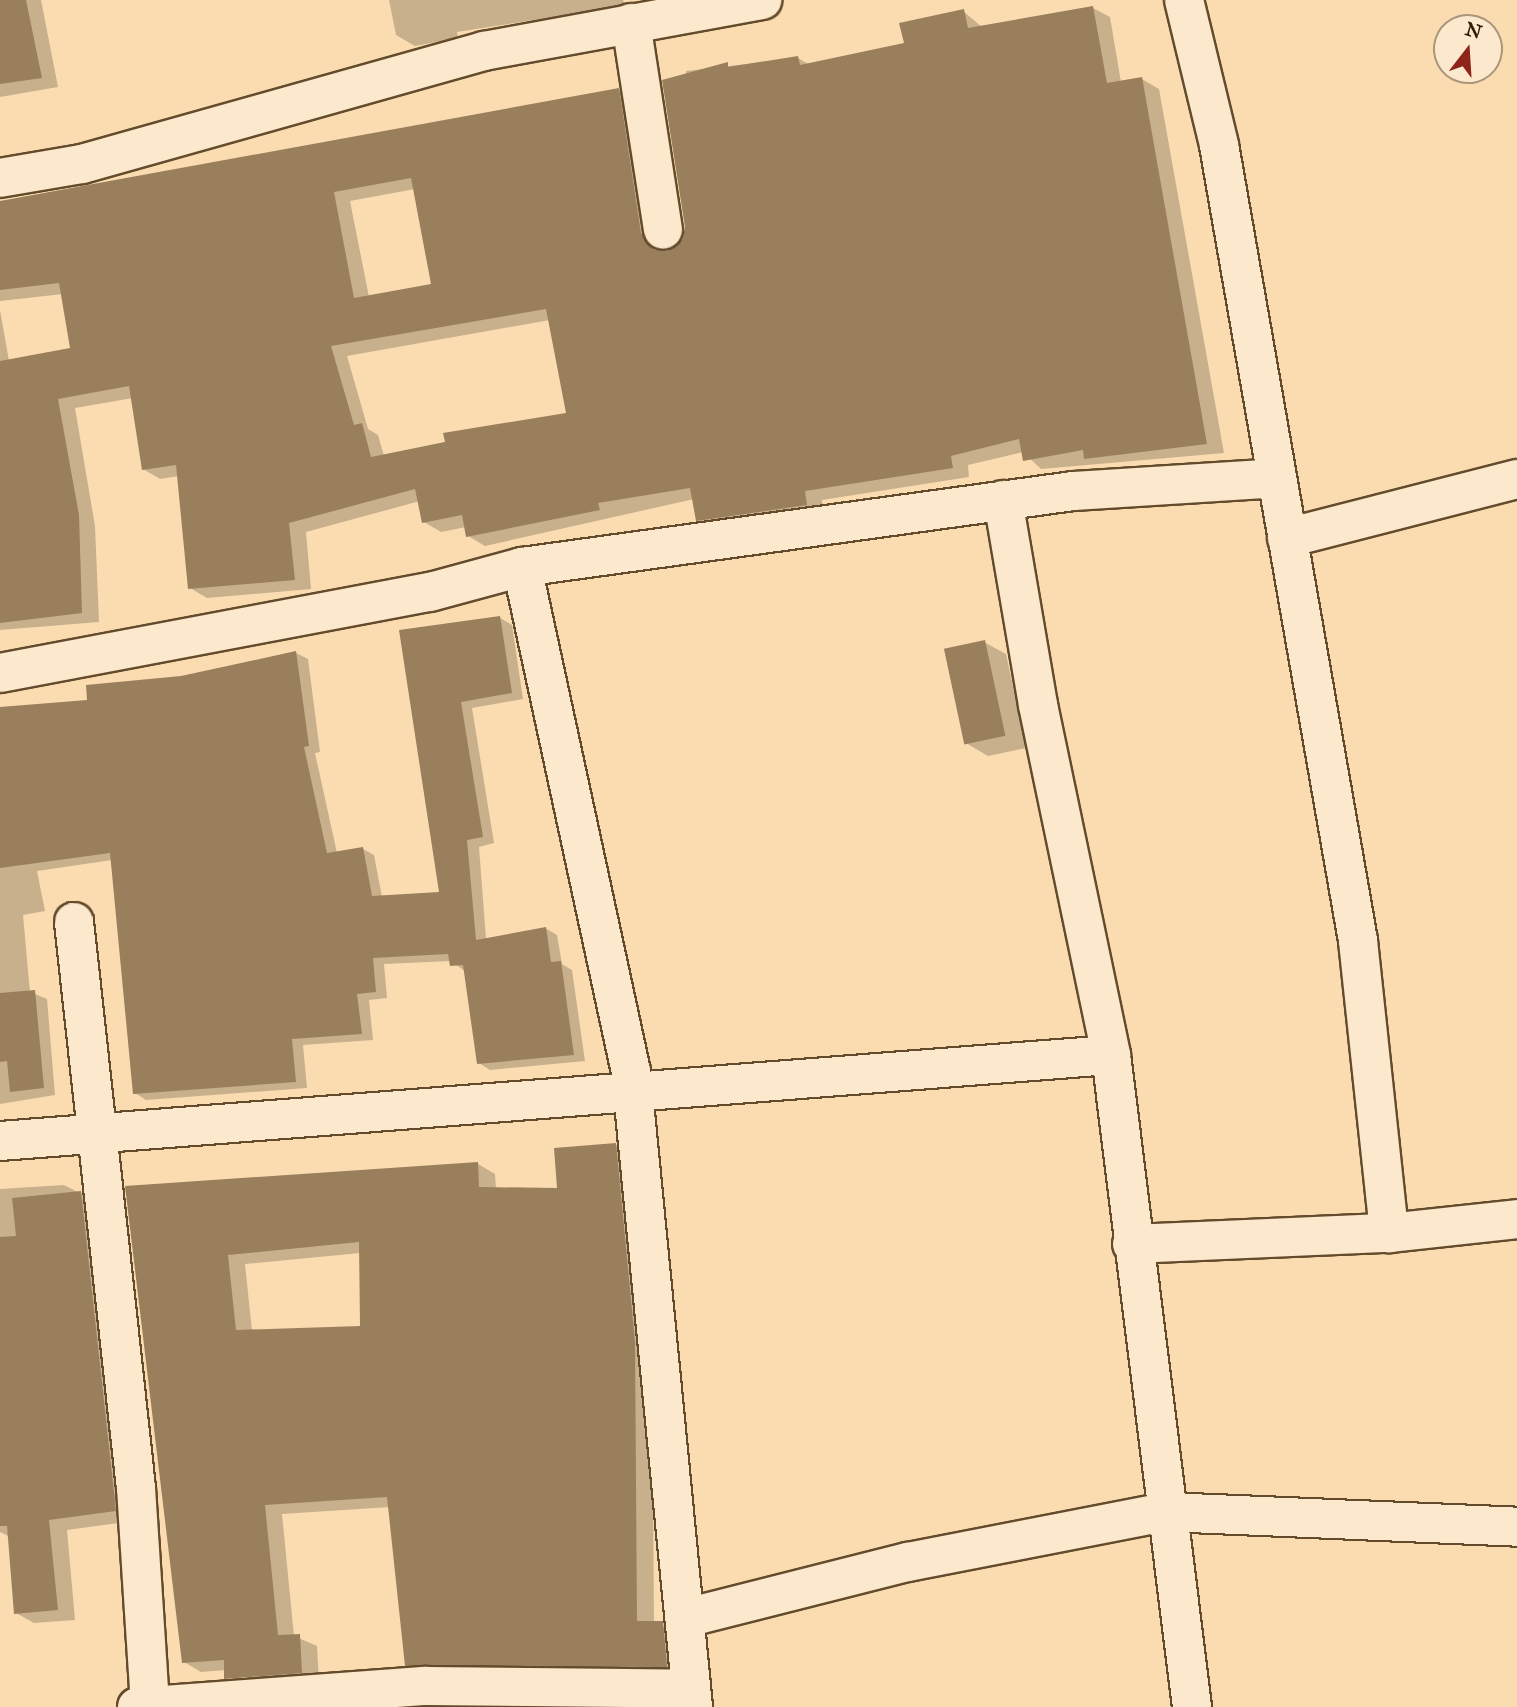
<!DOCTYPE html>
<html>
<head>
<meta charset="utf-8">
<style>
  body { margin:0 }
  #map { position:relative; width:1517px; height:1707px; overflow:hidden; background:#fbdcb1; font-family:"IM FELL Great Primer",serif }
  div>[style] { position:absolute }
  .shadow>* { inset:0; background:#0003 }
  .building>* { inset:0; background:#9a7f5c; transform-origin:0 0 }
  .roads { filter:drop-shadow(2px 0 #634b2c) drop-shadow(-2px 0 #634b2c) drop-shadow(0 2px #634b2c) drop-shadow(0 -2px #634b2c) }
  .minor>* { height:38px; margin:-19px; padding:0 19px; transform-origin:19px; border-radius:19px; background:#fce8cc }
  span { translate:-50% -50%; white-space:nowrap; text-align:center; line-height:1.15; -webkit-text-stroke:6px #fce8cc; paint-order:stroke }
  .north { position:absolute; left:1433px; top:14px; width:70px; height:70px; box-sizing:border-box; background:#fce8cc; border:2px solid #aa967a; border-radius:50%; rotate:17deg; font-size:19px; font-weight:700; line-height:28px; text-align:center; color:#301b00 }
  .north::after { content:''; display:block; margin:auto; width:24px; height:32px; background:#8f2418; clip-path:polygon(50% 0,100% 100%,50% 72%,0 100%) }
</style>
</head>
<body>
<div id="map">
  <div class="shadow">
    <i style="clip-path:polygon(0 0,41px 0,58px 87px,0 97px)"></i>
    <i style="clip-path:polygon(389px 0,623px 0,625px 6px,457px 32px,458px 38px,415px 46px,396px 35px)"></i>
    <i style="clip-path:polygon(evenodd,1093px 8px,1110px 17px,1121px 82px,1142px 79px,1159px 89px,1224px 453px,1041px 469px,1023px 452px,968px 465px,969px 477px,822px 500px,824px 514px,715px 530px,698px 520px,694px 499px,485px 546px,468px 536px,466px 527px,441px 532px,424px 522px,420px 501px,306px 532px,311px 589px,207px 598px,190px 588px,179px 476px,160px 479px,143px 469px,133px 398px,75px 408px,95px 526px,99px 622px,0 630px,0 310px,9px 361px,72px 350px,63px 294px,0 301px,0 203px,619px 90px,636px 100px,658px 244px,666px 254px,679px 248px,686px 228px,686px 71px,798px 58px,810px 65px,906px 44px,963px 11px,982px 27px,1093px 8px,415px 189px,433px 286px,369px 297px,350px 201px,415px 189px,1093px 8px,550px 320px,568px 414px,384px 456px,378px 435px,368px 429px,347px 356px,550px 320px)"></i>
    <i style="clip-path:polygon(500px 618px,512px 625px,523px 699px,472px 708px,494px 843px,479px 847px,486px 939px,545px 928px,557px 935px,562px 964px,572px 970px,585px 1061px,490px 1070px,479px 1063px,466px 972px,451px 961px,384px 964px,387px 998px,369px 1000px,373px 1040px,303px 1045px,307px 1088px,146px 1100px,135px 1093px,112px 860px,37px 871px,45px 911px,23px 915px,30px 992px,47px 999px,55px 1095px,0 1104px,0 708px,89px 701px,296px 653px,308px 659px,320px 752px,315px 753px,337px 853px,363px 849px,374px 855px,382px 897px,441px 893px,401px 631px)"></i>
    <i style="clip-path:polygon(984px 642px,1006px 654px,1026px 748px,988px 756px,966px 743px)"></i>
    <i style="clip-path:polygon(evenodd,616px 1145px,633px 1155px,652px 1353px,654px 1623px,680px 1633px,683px 1676px,424px 1675px,407px 1665px,390px 1507px,282px 1514px,294px 1636px,317px 1646px,319px 1682px,273px 1686px,240px 1669px,201px 1672px,184px 1662px,127px 1188px,478px 1164px,495px 1174px,496px 1189px,559px 1190px,616px 1145px,360px 1253px,361px 1327px,252px 1331px,245px 1264px,360px 1253px)"></i>
    <i style="clip-path:polygon(64px 1185px,99px 1203px,133px 1521px,67px 1530px,75px 1620px,34px 1623px,16px 1613px,10px 1537px,0 1532px,0 1189px)"></i>
  </div>
  <div class="building">
    <i style="clip-path:polygon(0 0,26px 0,42px 78px,0 84px)"></i>
    <i style="clip-path:polygon(evenodd,1093px 6px,1107px 83px,1142px 77px,1207px 444px,1084px 459px,1083px 450px,1023px 461px,1019px 439px,951px 456px,953px 468px,805px 491px,807px 505px,696px 521px,690px 488px,598px 503px,600px 510px,466px 537px,462px 515px,422px 523px,415px 489px,289px 523px,295px 580px,188px 589px,176px 465px,142px 470px,129px 386px,58px 399px,79px 515px,82px 613px,0 623px,0 361px,70px 348px,59px 283px,0 290px,0 201px,619px 88px,641px 233px,654px 250px,667px 251px,683px 239px,685px 227px,662px 80px,728px 62px,728px 67px,798px 56px,800px 65px,904px 43px,899px 23px,964px 9px,968px 28px,1093px 6px,411px 178px,431px 284px,354px 298px,334px 192px,411px 178px,1093px 6px,546px 309px,566px 413px,443px 433px,445px 442px,371px 457px,362px 423px,354px 425px,331px 346px,546px 309px)"></i>
    <i style="clip-path:polygon(500px 616px,512px 693px,461px 702px,483px 837px,467px 840px,476px 940px,546px 927px,551px 962px,561px 961px,574px 1055px,477px 1064px,463px 965px,450px 966px,448px 954px,373px 958px,376px 992px,357px 994px,362px 1034px,292px 1039px,296px 1082px,133px 1094px,110px 853px,0 868px,0 707px,87px 700px,86px 685px,181px 676px,296px 651px,309px 746px,304px 747px,327px 853px,363px 847px,372px 896px,439px 892px,399px 630px)"></i>
    <i style="left:985px;top:640px;width:98px;height:42px;rotate:78deg"></i>
    <i style="clip-path:polygon(35px 990px,44px 1088px,10px 1092px,7px 1061px,0 1062px,0 993px)"></i>
    <i style="clip-path:polygon(evenodd,616px 1143px,635px 1342px,637px 1621px,663px 1621px,667px 1667px,405px 1666px,387px 1497px,265px 1505px,278px 1635px,300px 1634px,302px 1673px,224px 1679px,224px 1660px,182px 1663px,125px 1186px,478px 1162px,479px 1187px,557px 1188px,554px 1148px,616px 1143px,359px 1242px,360px 1326px,236px 1330px,228px 1255px,359px 1242px)"></i>
    <i style="clip-path:polygon(81px 1191px,116px 1511px,49px 1520px,58px 1610px,14px 1614px,7px 1526px,0 1526px,0 1237px,16px 1236px,12px 1198px)"></i>
  </div>
  <div class="roads">
    <div class="minor">
      <i style="left:1184px;top:0;width:149px;rotate:76.4deg"></i>
      <i style="left:1219px;top:145px;width:808px;rotate:80.09deg"></i>
      <i style="left:1358px;top:941px;width:294px;rotate:83.9deg"></i>
      <i style="left:631px;top:23px;width:209px;rotate:81.2deg"></i>
      <i style="left:0;top:178px;width:83px;rotate:-9.7deg"></i>
      <i style="left:82px;top:164px;width:418px;rotate:-15.7deg"></i>
      <i style="left:484px;top:51px;width:283px;rotate:-10.4deg"></i>
      <i style="left:1003px;top:500px;width:208px;rotate:80.3deg"></i>
      <i style="left:1038px;top:705px;width:358px;rotate:78.2deg"></i>
      <i style="left:1111px;top:1055px;width:657px;rotate:82.92deg"></i>
      <i style="left:1287px;top:538px;width:237px;rotate:-14.4deg"></i>
      <i style="left:522px;top:567px;width:517px;rotate:77.82deg"></i>
      <i style="left:631px;top:1072px;width:638px;rotate:84.42deg"></i>
      <i style="left:0;top:673px;width:438px;rotate:-10.7deg"></i>
      <i style="left:430px;top:592px;width:95px;rotate:-15.2deg"></i>
      <i style="left:522px;top:567px;width:556px;rotate:-7.85deg"></i>
      <i style="left:1073px;top:491px;width:204px;rotate:-3.6deg"></i>
      <i style="left:74px;top:922px;width:569px;rotate:83.75deg"></i>
      <i style="left:136px;top:1488px;width:214px;rotate:86.3deg"></i>
      <i style="left:0;top:1141px;width:1114px;rotate:-4.43deg"></i>
      <i style="left:1132px;top:1244px;width:257px;rotate:-2.5deg"></i>
      <i style="left:1389px;top:1233px;width:129px;rotate:-6.2deg"></i>
      <i style="left:686px;top:1618px;width:229px;rotate:-14.2deg"></i>
      <i style="left:908px;top:1562px;width:263px;rotate:-11deg"></i>
      <i style="left:1166px;top:1512px;width:351px;rotate:2.4deg"></i>
      <i style="left:137px;top:1707px;width:290px;rotate:-4.2deg"></i>
      <i style="left:426px;top:1686px;width:265px;rotate:0.6deg"></i>
    </div>
  </div>
  <div class="north">N</div>
</div>
</body>
</html>
